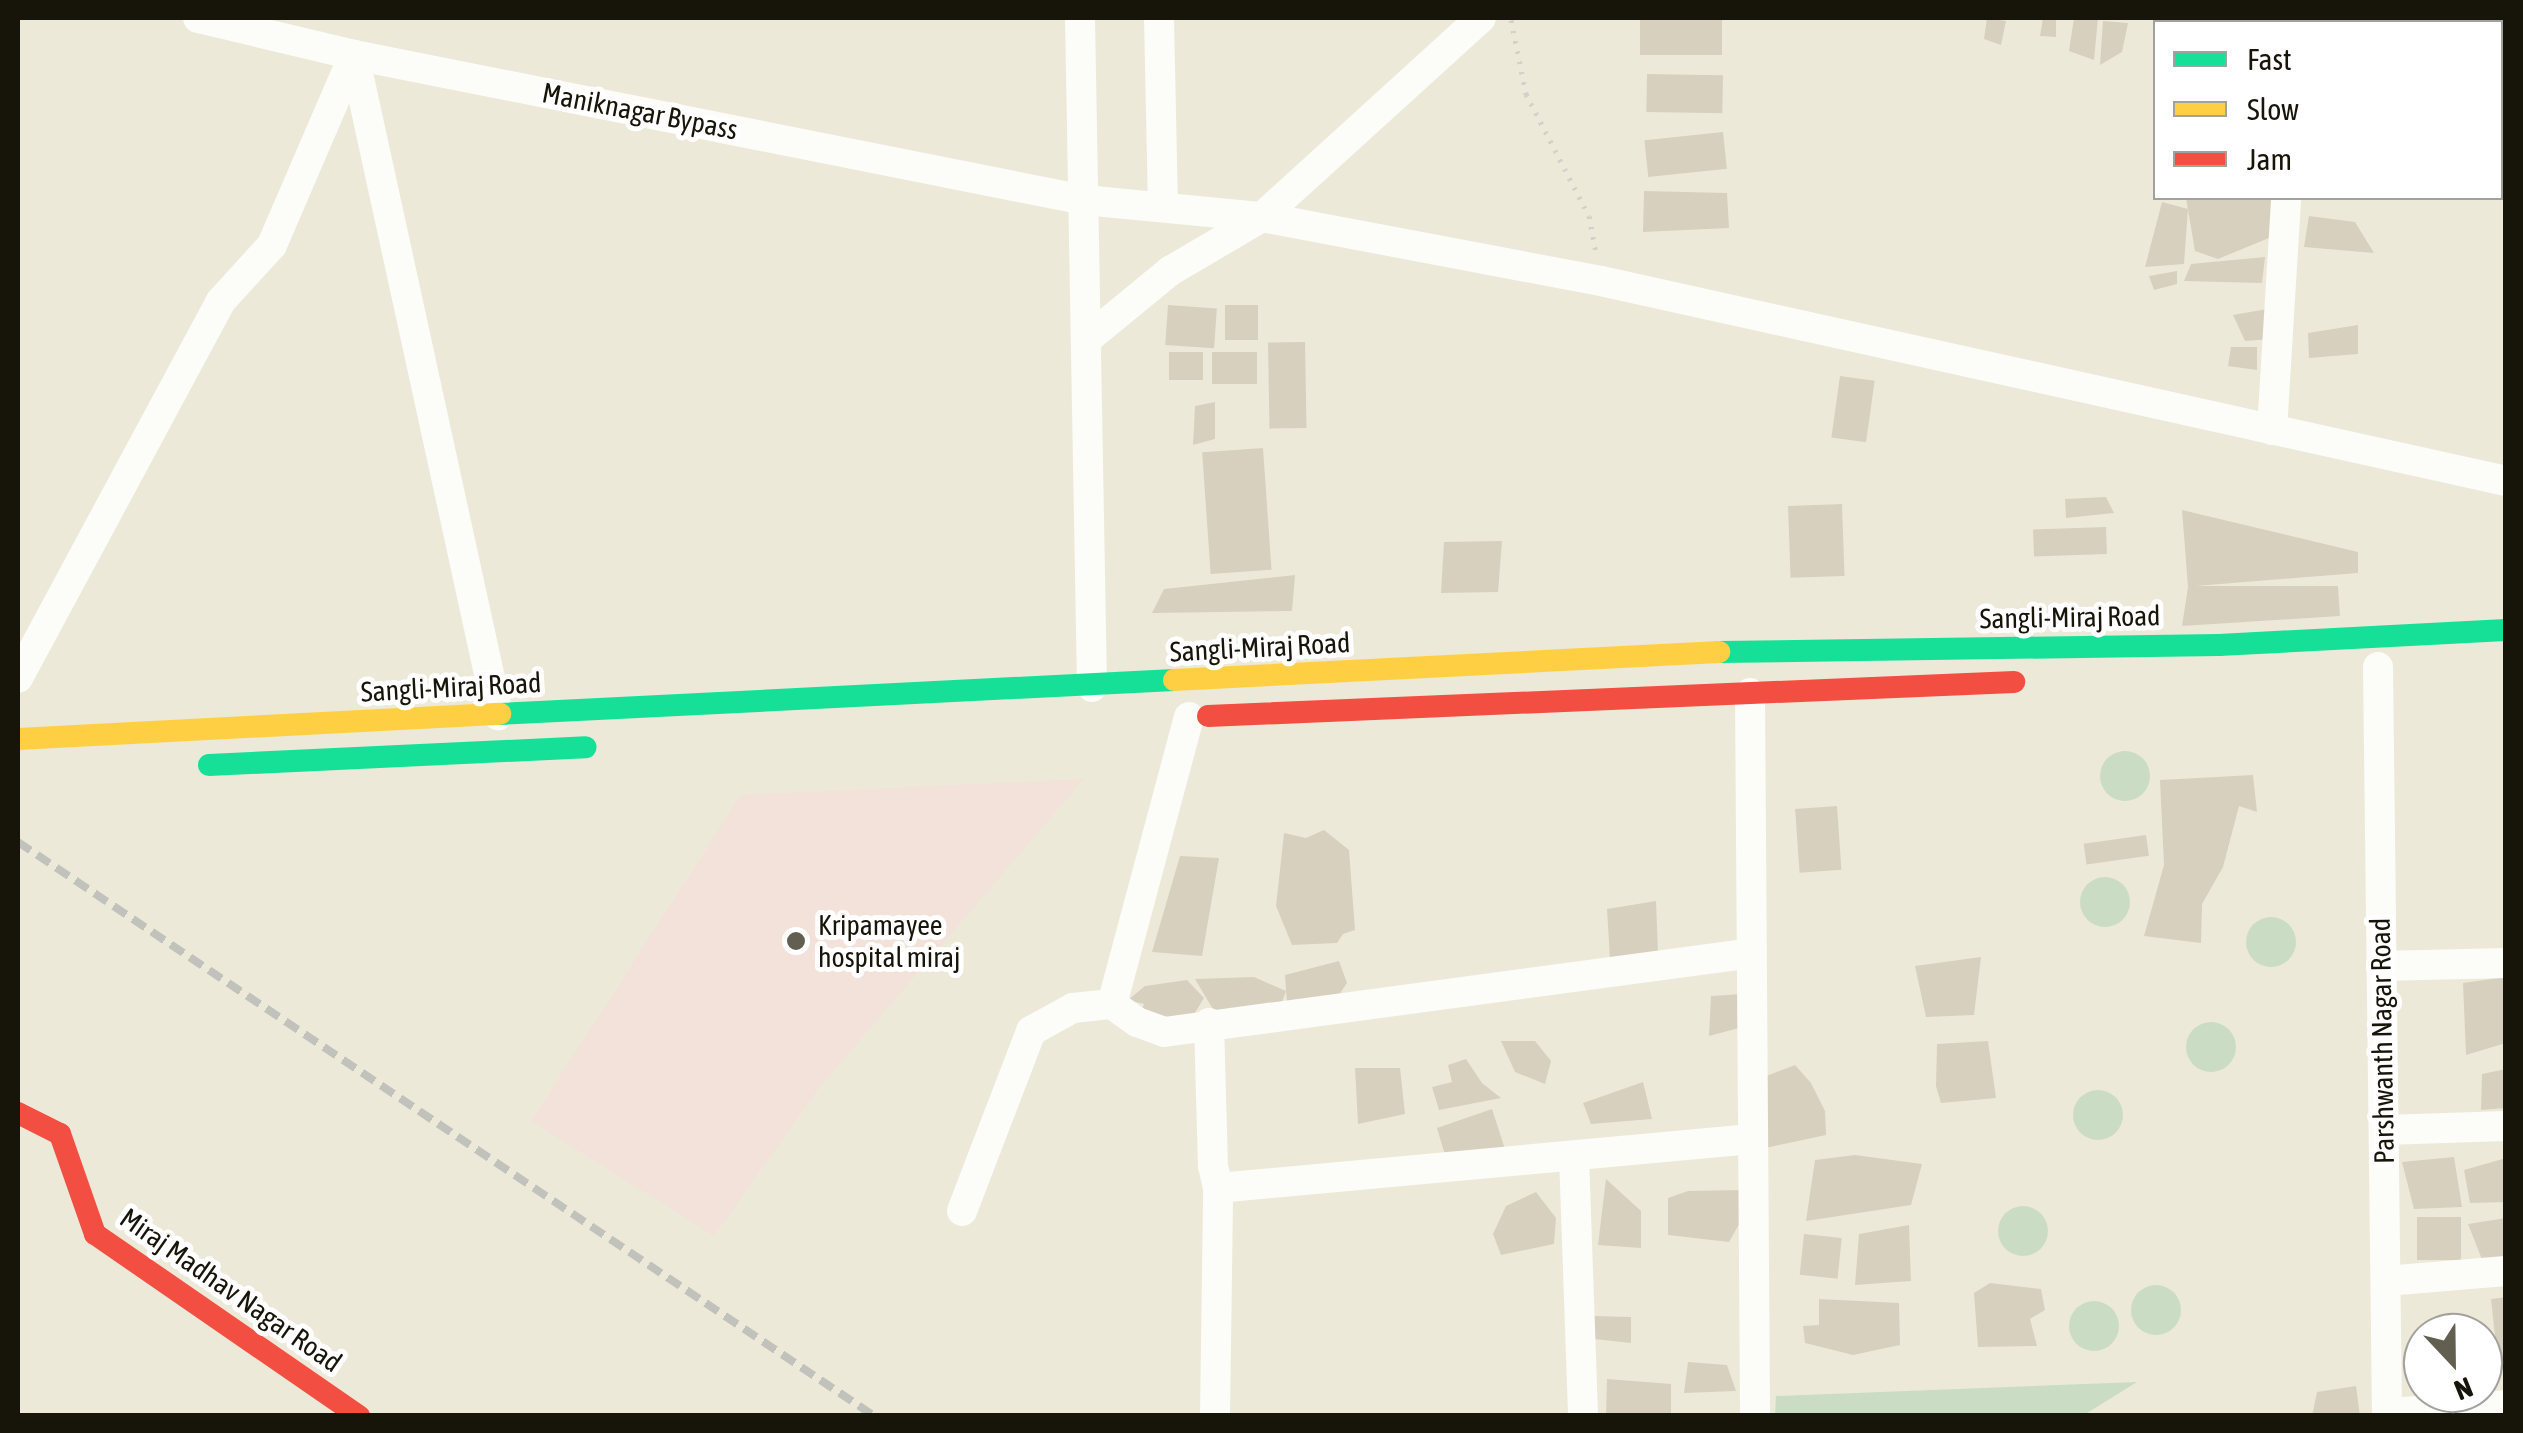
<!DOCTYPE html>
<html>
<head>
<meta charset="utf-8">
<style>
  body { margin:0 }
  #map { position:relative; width:2523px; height:1433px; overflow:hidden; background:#ede9d8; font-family:"Asap Condensed",sans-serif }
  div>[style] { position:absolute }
  .medical>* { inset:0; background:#f3e2da }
  .green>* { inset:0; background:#caddc4 }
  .round { border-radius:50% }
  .building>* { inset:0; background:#d8d0be; transform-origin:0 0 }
  .path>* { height:5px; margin-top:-2.5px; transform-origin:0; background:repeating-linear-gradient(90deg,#d2d1cc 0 2.5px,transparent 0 10.5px) }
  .street>* { height:30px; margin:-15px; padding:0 15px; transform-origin:15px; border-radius:15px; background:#fcfcf9 }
  .fast>* { height:22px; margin:-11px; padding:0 11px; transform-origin:11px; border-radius:11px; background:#16e098 }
  .slow>* { height:22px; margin:-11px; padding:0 11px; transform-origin:11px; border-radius:11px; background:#ffcf43 }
  .jam>* { height:22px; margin:-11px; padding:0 11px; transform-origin:11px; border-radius:11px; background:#f24e42 }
  .rail>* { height:8px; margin-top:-4px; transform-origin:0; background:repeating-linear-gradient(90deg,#c2c2bd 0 15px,transparent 0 23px) }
  .dots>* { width:28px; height:28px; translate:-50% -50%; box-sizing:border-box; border:5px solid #fff; border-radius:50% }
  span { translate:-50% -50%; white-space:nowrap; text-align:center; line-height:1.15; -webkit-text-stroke:10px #fff; paint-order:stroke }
  .street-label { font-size:28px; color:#171509 }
  .poi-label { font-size:28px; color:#171509 }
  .left { translate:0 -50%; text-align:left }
  .frame { position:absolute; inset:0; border:20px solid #171509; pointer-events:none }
  .legend { position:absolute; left:2153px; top:20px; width:350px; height:180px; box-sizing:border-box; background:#fff; border:2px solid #a2a19d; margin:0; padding:12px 18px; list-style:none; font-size:30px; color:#171509 }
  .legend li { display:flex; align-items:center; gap:20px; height:50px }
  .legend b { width:50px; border:2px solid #a2a19d }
  .north { position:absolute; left:2403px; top:1313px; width:100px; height:100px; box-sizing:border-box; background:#fff; border:2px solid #a2a19d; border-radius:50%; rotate:158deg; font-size:28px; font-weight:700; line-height:40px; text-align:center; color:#171509 }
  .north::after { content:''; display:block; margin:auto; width:35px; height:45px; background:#625f51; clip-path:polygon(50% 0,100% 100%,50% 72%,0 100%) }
</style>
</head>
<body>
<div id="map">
  <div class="medical">
    <i style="clip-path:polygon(1084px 779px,819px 1088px,714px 1236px,531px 1121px,741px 795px)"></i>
  </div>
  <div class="green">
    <i class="round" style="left:2100px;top:751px;width:50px;height:50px"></i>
    <i class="round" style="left:2080px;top:877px;width:50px;height:50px"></i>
    <i class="round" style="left:2246px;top:917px;width:50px;height:50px"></i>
    <i class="round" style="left:2186px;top:1022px;width:50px;height:50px"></i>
    <i class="round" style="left:2073px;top:1090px;width:50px;height:50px"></i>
    <i class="round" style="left:1998px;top:1206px;width:50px;height:50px"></i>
    <i class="round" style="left:2131px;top:1285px;width:50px;height:50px"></i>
    <i class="round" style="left:2069px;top:1301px;width:50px;height:50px"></i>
    <i style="clip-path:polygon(2137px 1382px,2084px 1415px,1775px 1415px,1776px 1396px)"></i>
  </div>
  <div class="building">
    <i style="left:1640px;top:18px;width:82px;height:37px"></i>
    <i style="clip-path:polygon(1987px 18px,2006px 21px,2001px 45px,1984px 39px)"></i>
    <i style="clip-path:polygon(2043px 18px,2056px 18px,2056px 37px,2040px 36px)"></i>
    <i style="clip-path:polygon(2074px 18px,2098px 18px,2094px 60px,2069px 51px)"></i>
    <i style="clip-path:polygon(2173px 18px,2235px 18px,2235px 19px,2173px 22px)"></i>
    <i style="left:2240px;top:18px;width:39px;height:4px"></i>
    <i style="left:2307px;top:18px;width:42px;height:4px"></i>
    <i style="left:2389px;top:18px;width:44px;height:4px"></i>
    <i style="clip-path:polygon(2103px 21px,2128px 23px,2122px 52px,2100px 65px)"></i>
    <i style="left:1647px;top:74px;width:76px;height:38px;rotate:1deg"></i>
    <i style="left:1723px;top:132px;width:37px;height:79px;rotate:84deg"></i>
    <i style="clip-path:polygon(1644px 191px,1727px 193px,1729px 228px,1643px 232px)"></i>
    <i style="clip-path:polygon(2186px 198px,2273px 198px,2269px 238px,2218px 259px,2195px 251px)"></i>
    <i style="clip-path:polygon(2162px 202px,2188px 209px,2184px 264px,2145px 267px)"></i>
    <i style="clip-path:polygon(2309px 216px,2355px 222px,2374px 253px,2304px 247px)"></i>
    <i style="clip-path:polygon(2265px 257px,2262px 283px,2184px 281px,2191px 264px)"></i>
    <i style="clip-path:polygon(2177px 271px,2177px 284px,2154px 290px,2149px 276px)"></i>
    <i style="left:1168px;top:305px;width:49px;height:40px;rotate:4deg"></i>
    <i style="left:1258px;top:305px;width:35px;height:33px;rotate:90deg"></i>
    <i style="clip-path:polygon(2273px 308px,2272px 339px,2245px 341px,2233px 315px)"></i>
    <i style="clip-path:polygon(2358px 325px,2358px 354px,2309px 358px,2308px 333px)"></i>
    <i style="left:1305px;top:342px;width:86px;height:37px;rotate:89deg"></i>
    <i style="clip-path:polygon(2231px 347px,2257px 347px,2257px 370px,2228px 366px)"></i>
    <i style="left:1169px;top:352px;width:34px;height:28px"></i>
    <i style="left:1212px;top:352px;width:45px;height:32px"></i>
    <i style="left:1840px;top:376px;width:35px;height:62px;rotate:8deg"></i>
    <i style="clip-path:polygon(1215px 402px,1215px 439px,1193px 445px,1195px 406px)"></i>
    <i style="left:1263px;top:448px;width:122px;height:61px;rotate:86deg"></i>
    <i style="clip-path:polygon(2106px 497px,2114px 513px,2066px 518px,2065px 499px)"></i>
    <i style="left:1842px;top:504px;width:72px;height:54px;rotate:88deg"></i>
    <i style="clip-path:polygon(2182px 510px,2358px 552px,2358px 573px,2196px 586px,2338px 586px,2340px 616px,2182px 626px,2188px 587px)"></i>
    <i style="left:2106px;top:527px;width:27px;height:73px;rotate:88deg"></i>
    <i style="clip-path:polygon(1502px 541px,1498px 592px,1441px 593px,1444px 542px)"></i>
    <i style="clip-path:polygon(1295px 575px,1292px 611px,1152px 613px,1164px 589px)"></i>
    <i style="clip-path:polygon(2253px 775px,2257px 812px,2239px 806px,2223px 867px,2202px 904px,2201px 943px,2144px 936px,2164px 865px,2160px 780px)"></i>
    <i style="left:1837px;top:806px;width:64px;height:42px;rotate:86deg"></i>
    <i style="clip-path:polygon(1324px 830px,1349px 850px,1355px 930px,1343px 934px,1337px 943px,1292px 945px,1276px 906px,1284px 833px,1306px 838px)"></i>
    <i style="left:2146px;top:835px;width:21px;height:63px;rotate:82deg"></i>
    <i style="clip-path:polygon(1180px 856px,1219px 858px,1202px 956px,1152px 952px)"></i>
    <i style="clip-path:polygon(1656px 901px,1658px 953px,1610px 959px,1607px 909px)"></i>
    <i style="clip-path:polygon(1981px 957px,1974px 1015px,1926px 1017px,1915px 966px)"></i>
    <i style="clip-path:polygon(1339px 961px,1347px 983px,1331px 1007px,1288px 1013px,1286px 991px,1278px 1014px,1220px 1021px,1195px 979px,1254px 977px,1286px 991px,1285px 975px)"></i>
    <i style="clip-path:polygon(2506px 977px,2506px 1043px,2466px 1055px,2463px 983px)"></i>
    <i style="clip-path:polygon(1187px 980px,1204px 998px,1193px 1016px,1137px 1022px,1144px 1004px,1128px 1000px,1145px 986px)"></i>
    <i style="clip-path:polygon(1742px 994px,1739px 1028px,1709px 1036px,1711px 996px)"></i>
    <i style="clip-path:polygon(1501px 1041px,1535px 1041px,1551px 1061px,1545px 1084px,1515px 1072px)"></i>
    <i style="clip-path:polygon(1988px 1041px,1996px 1098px,1941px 1103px,1936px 1086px,1937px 1044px)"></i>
    <i style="clip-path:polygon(1466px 1059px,1482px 1083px,1501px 1098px,1439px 1110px,1432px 1087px,1452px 1082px,1448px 1065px)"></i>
    <i style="clip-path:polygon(1795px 1065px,1811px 1083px,1825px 1111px,1826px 1135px,1765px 1148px,1761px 1078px)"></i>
    <i style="clip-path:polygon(1355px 1068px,1400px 1068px,1405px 1114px,1358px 1124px)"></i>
    <i style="clip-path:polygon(2506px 1069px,2506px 1108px,2481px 1110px,2482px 1074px)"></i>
    <i style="clip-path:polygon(1643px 1082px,1652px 1119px,1591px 1124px,1583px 1103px)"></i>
    <i style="clip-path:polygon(1492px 1109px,1505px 1149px,1445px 1155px,1437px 1128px)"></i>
    <i style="clip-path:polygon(1855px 1155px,1922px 1164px,1911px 1205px,1806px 1221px,1815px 1160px)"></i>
    <i style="clip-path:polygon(2454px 1157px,2462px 1207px,2414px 1209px,2402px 1162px)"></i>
    <i style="clip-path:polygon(2506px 1158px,2506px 1202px,2470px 1203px,2464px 1170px)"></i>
    <i style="clip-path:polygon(1606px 1179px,1641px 1211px,1641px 1248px,1598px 1245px)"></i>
    <i style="clip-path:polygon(1743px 1190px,1746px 1212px,1729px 1242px,1668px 1235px,1668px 1198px,1688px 1191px)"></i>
    <i style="clip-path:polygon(1536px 1192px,1556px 1218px,1554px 1244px,1501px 1255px,1493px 1234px,1506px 1206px)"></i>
    <i style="left:2461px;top:1217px;width:43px;height:44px;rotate:90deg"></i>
    <i style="clip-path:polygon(2506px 1218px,2506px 1261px,2483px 1262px,2468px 1224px)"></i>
    <i style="clip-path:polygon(1909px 1225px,1911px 1281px,1855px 1285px,1859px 1234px)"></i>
    <i style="left:1804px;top:1234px;width:38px;height:41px;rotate:6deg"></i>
    <i style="clip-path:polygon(1990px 1283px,2041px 1289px,2045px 1310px,2030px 1319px,2037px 1346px,1978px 1347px,1974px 1293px)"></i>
    <i style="clip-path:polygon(2506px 1297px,2506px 1363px,2498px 1364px,2491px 1299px)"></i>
    <i style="clip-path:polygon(1819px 1299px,1899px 1303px,1900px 1345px,1853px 1355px,1805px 1343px,1803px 1326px,1819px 1325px)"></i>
    <i style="clip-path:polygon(1593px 1316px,1631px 1317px,1631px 1343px,1594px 1339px)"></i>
    <i style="clip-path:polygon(1688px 1362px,1727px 1365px,1736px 1391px,1684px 1393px)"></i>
    <i style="clip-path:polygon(1607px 1379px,1671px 1384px,1671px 1416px,1606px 1416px)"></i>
    <i style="clip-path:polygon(2356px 1386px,2360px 1416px,2312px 1416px,2317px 1392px)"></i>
  </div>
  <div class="path">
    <i style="left:1511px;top:20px;width:76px;rotate:78.5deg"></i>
    <i style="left:1526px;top:94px;width:137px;rotate:62.7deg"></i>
    <i style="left:1589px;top:216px;width:37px;rotate:79deg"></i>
  </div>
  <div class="street">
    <i style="left:198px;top:18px;width:160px;rotate:13.3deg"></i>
    <i style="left:354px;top:55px;width:744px;rotate:11.23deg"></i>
    <i style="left:1084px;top:200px;width:179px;rotate:5.5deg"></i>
    <i style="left:1262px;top:217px;width:345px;rotate:10.7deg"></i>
    <i style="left:1601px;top:281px;width:927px;rotate:12.46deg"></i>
    <i style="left:1080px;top:18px;width:669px;rotate:88.97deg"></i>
    <i style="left:1159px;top:18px;width:188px;rotate:88.8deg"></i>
    <i style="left:2296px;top:22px;width:4px;rotate:-90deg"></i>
    <i style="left:354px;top:55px;width:676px;rotate:77.69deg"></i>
    <i style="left:1086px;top:340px;width:109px;rotate:-39.4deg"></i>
    <i style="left:1170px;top:271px;width:107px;rotate:-30.4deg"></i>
    <i style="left:1262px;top:217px;width:296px;rotate:-42.3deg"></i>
    <i style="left:2272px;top:430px;width:232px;rotate:-86.5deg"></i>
    <i style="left:2378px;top:667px;width:749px;rotate:89.31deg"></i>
    <i style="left:18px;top:678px;width:428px;rotate:-61.7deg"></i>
    <i style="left:221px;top:301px;width:76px;rotate:-47.7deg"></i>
    <i style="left:272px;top:245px;width:207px;rotate:-66.7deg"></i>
    <i style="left:1750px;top:693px;width:723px;rotate:89.6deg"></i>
    <i style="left:1189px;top:717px;width:297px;rotate:105deg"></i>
    <i style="left:1112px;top:1004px;width:31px;rotate:36deg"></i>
    <i style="left:1137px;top:1022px;width:29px;rotate:20deg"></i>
    <i style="left:1164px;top:1032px;width:593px;rotate:-7.65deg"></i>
    <i style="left:2381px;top:966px;width:125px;rotate:-1.4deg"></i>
    <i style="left:1209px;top:1023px;width:143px;rotate:88.4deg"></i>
    <i style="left:1213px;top:1166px;width:23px;rotate:77deg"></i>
    <i style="left:1218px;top:1188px;width:536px;rotate:-5.24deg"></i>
    <i style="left:2384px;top:1130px;width:122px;rotate:-1.9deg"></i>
    <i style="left:1574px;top:1156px;width:260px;rotate:88deg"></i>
    <i style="left:962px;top:1211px;width:193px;rotate:-69deg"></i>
    <i style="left:1031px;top:1031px;width:48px;rotate:-28.7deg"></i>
    <i style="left:1073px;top:1008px;width:39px;rotate:-6deg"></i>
    <i style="left:2386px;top:1281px;width:120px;rotate:-4.8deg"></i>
    <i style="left:2387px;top:1413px;width:119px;rotate:-3.8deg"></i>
    <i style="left:1215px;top:1416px;width:228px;rotate:-89.2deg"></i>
  </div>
  <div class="fast">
    <i style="left:1719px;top:652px;width:500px;rotate:-0.8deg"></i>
    <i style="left:2219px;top:645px;width:287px;rotate:-3deg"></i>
    <i style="left:500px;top:714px;width:675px;rotate:-2.89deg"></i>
    <i style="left:209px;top:765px;width:377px;rotate:-2.7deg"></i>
  </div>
  <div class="slow">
    <i style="left:1174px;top:680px;width:546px;rotate:-2.94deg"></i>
    <i style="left:18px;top:739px;width:483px;rotate:-3deg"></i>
  </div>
  <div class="jam">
    <i style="left:1208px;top:716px;width:807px;rotate:-2.42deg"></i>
    <i style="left:18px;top:1113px;width:47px;rotate:26.6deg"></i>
    <i style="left:60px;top:1134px;width:106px;rotate:70.7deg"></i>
    <i style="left:95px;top:1234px;width:321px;rotate:34.6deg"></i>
  </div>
  <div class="rail">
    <i style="left:18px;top:842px;width:1031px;rotate:33.84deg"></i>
  </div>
  <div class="dots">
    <i style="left:796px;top:941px;background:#625f51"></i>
  </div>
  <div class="street-label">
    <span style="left:640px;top:111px;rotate:11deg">Maniknagar Bypass</span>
    <span style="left:2070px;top:617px;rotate:-1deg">Sangli-Miraj Road</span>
    <span style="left:1260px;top:647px;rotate:-3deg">Sangli-Miraj Road</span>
    <span style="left:451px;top:687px;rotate:-3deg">Sangli-Miraj Road</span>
    <span style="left:2382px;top:1041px;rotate:-91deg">Parshwanth Nagar Road</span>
    <span style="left:231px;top:1290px;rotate:35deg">Miraj Madhav Nagar Road</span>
  </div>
  <div class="poi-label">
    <span class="left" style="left:818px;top:941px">Kripamayee<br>hospital miraj</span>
  </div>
  <div class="frame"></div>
  <ul class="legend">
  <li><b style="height:12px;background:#16e098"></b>Fast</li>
  <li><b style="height:12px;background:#ffcf43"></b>Slow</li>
  <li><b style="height:12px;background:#f24e42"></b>Jam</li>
  </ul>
  <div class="north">N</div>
</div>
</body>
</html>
